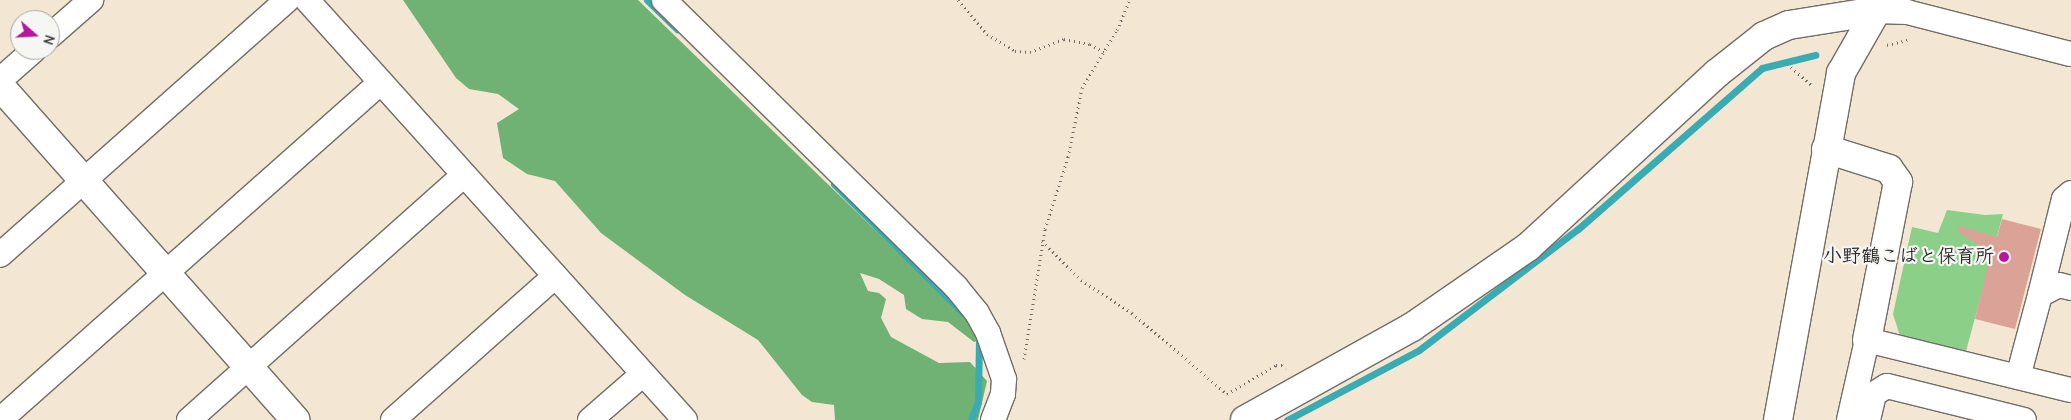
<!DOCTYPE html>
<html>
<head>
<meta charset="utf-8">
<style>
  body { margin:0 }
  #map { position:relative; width:2071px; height:420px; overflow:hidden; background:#f3e7d3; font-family:"Comic Neue","Klee One",sans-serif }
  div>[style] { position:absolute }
  .green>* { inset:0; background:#8bcf88 }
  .forest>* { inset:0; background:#70b274 }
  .stream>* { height:7px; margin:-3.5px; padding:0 3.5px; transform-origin:3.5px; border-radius:3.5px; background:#39abb3 }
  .building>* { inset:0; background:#dba297 }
  .path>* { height:3px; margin-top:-1.5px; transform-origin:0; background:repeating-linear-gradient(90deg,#716d66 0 1px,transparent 0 5px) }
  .roads { filter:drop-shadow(1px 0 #716d66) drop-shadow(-1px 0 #716d66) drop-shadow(0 1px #716d66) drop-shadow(0 -1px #716d66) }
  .street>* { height:24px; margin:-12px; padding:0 12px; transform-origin:12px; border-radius:12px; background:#fff }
  .secondary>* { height:28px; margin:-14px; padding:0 14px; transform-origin:14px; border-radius:14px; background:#fff }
  .dots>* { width:14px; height:14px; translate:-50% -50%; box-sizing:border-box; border:2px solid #f6f6f2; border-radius:50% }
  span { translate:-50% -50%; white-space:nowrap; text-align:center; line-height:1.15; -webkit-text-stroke:4.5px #f6f6f2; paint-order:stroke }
  .poi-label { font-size:19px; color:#2b2b2b; font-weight:700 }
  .right { translate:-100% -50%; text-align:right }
  .north { position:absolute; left:10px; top:10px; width:50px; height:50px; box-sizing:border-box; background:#f6f6f2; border:1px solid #a5a5a2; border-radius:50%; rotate:109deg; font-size:14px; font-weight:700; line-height:20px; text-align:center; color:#2b2b2b }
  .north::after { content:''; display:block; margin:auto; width:18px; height:22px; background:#b5179e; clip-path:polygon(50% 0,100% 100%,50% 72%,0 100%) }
</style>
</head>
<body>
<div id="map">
  <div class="green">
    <i style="clip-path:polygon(1947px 210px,1985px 215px,2003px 214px,1965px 355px,1907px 341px,1899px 333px,1893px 314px,1912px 227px,1938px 233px)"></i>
  </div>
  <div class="forest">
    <i style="clip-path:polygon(403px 0,638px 0,975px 327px,980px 340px,974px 342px,948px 322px,922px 319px,906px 309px,904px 295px,879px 279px,860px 273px,868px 291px,879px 293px,886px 299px,881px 318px,891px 337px,939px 363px,970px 362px,987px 381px,978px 420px,835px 420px,834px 405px,812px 402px,802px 395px,758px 340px,685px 295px,601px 233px,555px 181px,527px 174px,503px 158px,497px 123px,519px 109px,498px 94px,469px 89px,456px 78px)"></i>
  </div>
  <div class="stream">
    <i style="left:647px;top:0;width:42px;rotate:44deg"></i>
    <i style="left:834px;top:184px;width:182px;rotate:45deg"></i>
    <i style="left:971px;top:420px;width:19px;rotate:-69deg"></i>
    <i style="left:978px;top:402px;width:61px;rotate:-89.1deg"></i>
    <i style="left:1287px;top:420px;width:149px;rotate:-27.9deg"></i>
    <i style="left:1419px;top:350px;width:200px;rotate:-37.3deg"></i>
    <i style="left:1578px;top:229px;width:244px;rotate:-41.2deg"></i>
    <i style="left:1762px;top:68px;width:55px;rotate:-13.8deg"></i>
  </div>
  <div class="building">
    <i style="clip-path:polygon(2002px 219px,2041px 229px,2015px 329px,1975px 319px,1991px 253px,1957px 231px,1959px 226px,1997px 237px)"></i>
  </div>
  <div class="path">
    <i style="left:958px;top:0;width:45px;rotate:49.5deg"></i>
    <i style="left:987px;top:34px;width:33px;rotate:31deg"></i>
    <i style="left:1015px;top:51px;width:15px;rotate:4deg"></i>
    <i style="left:1030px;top:52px;width:36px;rotate:-21deg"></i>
    <i style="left:1064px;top:39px;width:26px;rotate:11deg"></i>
    <i style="left:1090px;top:44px;width:16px;rotate:30deg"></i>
    <i style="left:1887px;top:45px;width:21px;rotate:-14deg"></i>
    <i style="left:1791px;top:67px;width:29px;rotate:41deg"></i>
    <i style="left:1042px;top:241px;width:55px;rotate:45deg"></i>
    <i style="left:1081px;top:280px;width:61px;rotate:32.9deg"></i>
    <i style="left:1132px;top:313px;width:125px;rotate:40.5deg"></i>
    <i style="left:1227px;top:394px;width:57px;rotate:-30.6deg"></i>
    <i style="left:1276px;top:365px;width:6px"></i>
    <i style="left:1282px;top:365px;width:5px;rotate:37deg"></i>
    <i style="left:1024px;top:359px;width:132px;rotate:-80.8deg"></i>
    <i style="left:1045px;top:229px;width:76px;rotate:-72.3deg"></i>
    <i style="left:1068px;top:157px;width:70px;rotate:-78.5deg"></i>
    <i style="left:1082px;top:88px;width:68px;rotate:-58.9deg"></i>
    <i style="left:1117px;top:30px;width:33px;rotate:-67deg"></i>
  </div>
  <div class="roads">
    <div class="street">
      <i style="left:307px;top:0;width:565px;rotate:48.01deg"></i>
      <i style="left:664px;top:0;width:409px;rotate:44.5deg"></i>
      <i style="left:956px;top:287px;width:33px;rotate:51deg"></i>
      <i style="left:977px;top:313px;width:23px;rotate:61deg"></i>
      <i style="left:988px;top:333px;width:49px;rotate:70.8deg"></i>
      <i style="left:1004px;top:379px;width:15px;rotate:94deg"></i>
      <i style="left:1003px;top:394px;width:28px;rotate:111deg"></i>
      <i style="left:1876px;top:11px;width:31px;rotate:2deg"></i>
      <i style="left:1907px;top:12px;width:169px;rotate:14.4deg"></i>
      <i style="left:50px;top:36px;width:55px;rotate:-41.3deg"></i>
      <i style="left:0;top:80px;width:45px;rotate:-41.4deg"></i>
      <i style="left:0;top:255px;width:384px;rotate:-41.6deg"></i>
      <i style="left:2040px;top:295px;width:99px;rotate:-76deg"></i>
      <i style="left:2064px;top:199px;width:9px;rotate:-41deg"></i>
      <i style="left:2018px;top:377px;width:85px;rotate:-75deg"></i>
      <i style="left:2040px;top:295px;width:21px;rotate:-28deg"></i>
      <i style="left:2059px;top:285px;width:12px;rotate:14deg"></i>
      <i style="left:0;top:420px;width:509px;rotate:-41.58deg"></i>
      <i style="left:189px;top:420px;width:368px;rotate:-41.7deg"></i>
      <i style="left:393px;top:420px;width:217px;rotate:-41.6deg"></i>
      <i style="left:590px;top:420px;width:70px;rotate:-41deg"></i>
      <i style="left:1849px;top:420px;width:82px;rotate:-77.3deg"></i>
      <i style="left:1867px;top:340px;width:210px;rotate:13.8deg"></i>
      <i style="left:1868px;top:420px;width:27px;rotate:-77deg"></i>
      <i style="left:1874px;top:394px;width:15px;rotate:-32deg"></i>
      <i style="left:1887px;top:386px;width:141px;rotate:13.9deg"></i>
    </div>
    <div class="secondary">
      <i style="left:0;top:86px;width:446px;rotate:48.5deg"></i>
      <i style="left:1826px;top:149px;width:66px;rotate:17.6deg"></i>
      <i style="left:1889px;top:169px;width:16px;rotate:55deg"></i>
      <i style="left:1898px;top:182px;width:161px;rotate:101.1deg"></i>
      <i style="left:1245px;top:420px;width:191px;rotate:-29.1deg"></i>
      <i style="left:1412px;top:327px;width:141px;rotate:-34.6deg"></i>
      <i style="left:1528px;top:247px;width:255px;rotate:-42.6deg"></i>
      <i style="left:1716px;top:74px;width:61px;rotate:-38.4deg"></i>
      <i style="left:1764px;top:36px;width:27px;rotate:-24deg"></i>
      <i style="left:1789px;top:25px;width:88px;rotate:-9.1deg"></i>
      <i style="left:1778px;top:420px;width:353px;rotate:-79.7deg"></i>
      <i style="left:1841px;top:73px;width:83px;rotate:-60.3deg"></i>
    </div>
  </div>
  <div class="dots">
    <i style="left:2004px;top:257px;background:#b5179e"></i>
  </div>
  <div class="poi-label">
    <span class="right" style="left:1994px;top:257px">小野鶴こばと保育所</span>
  </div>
  <div class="north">N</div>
</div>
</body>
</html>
